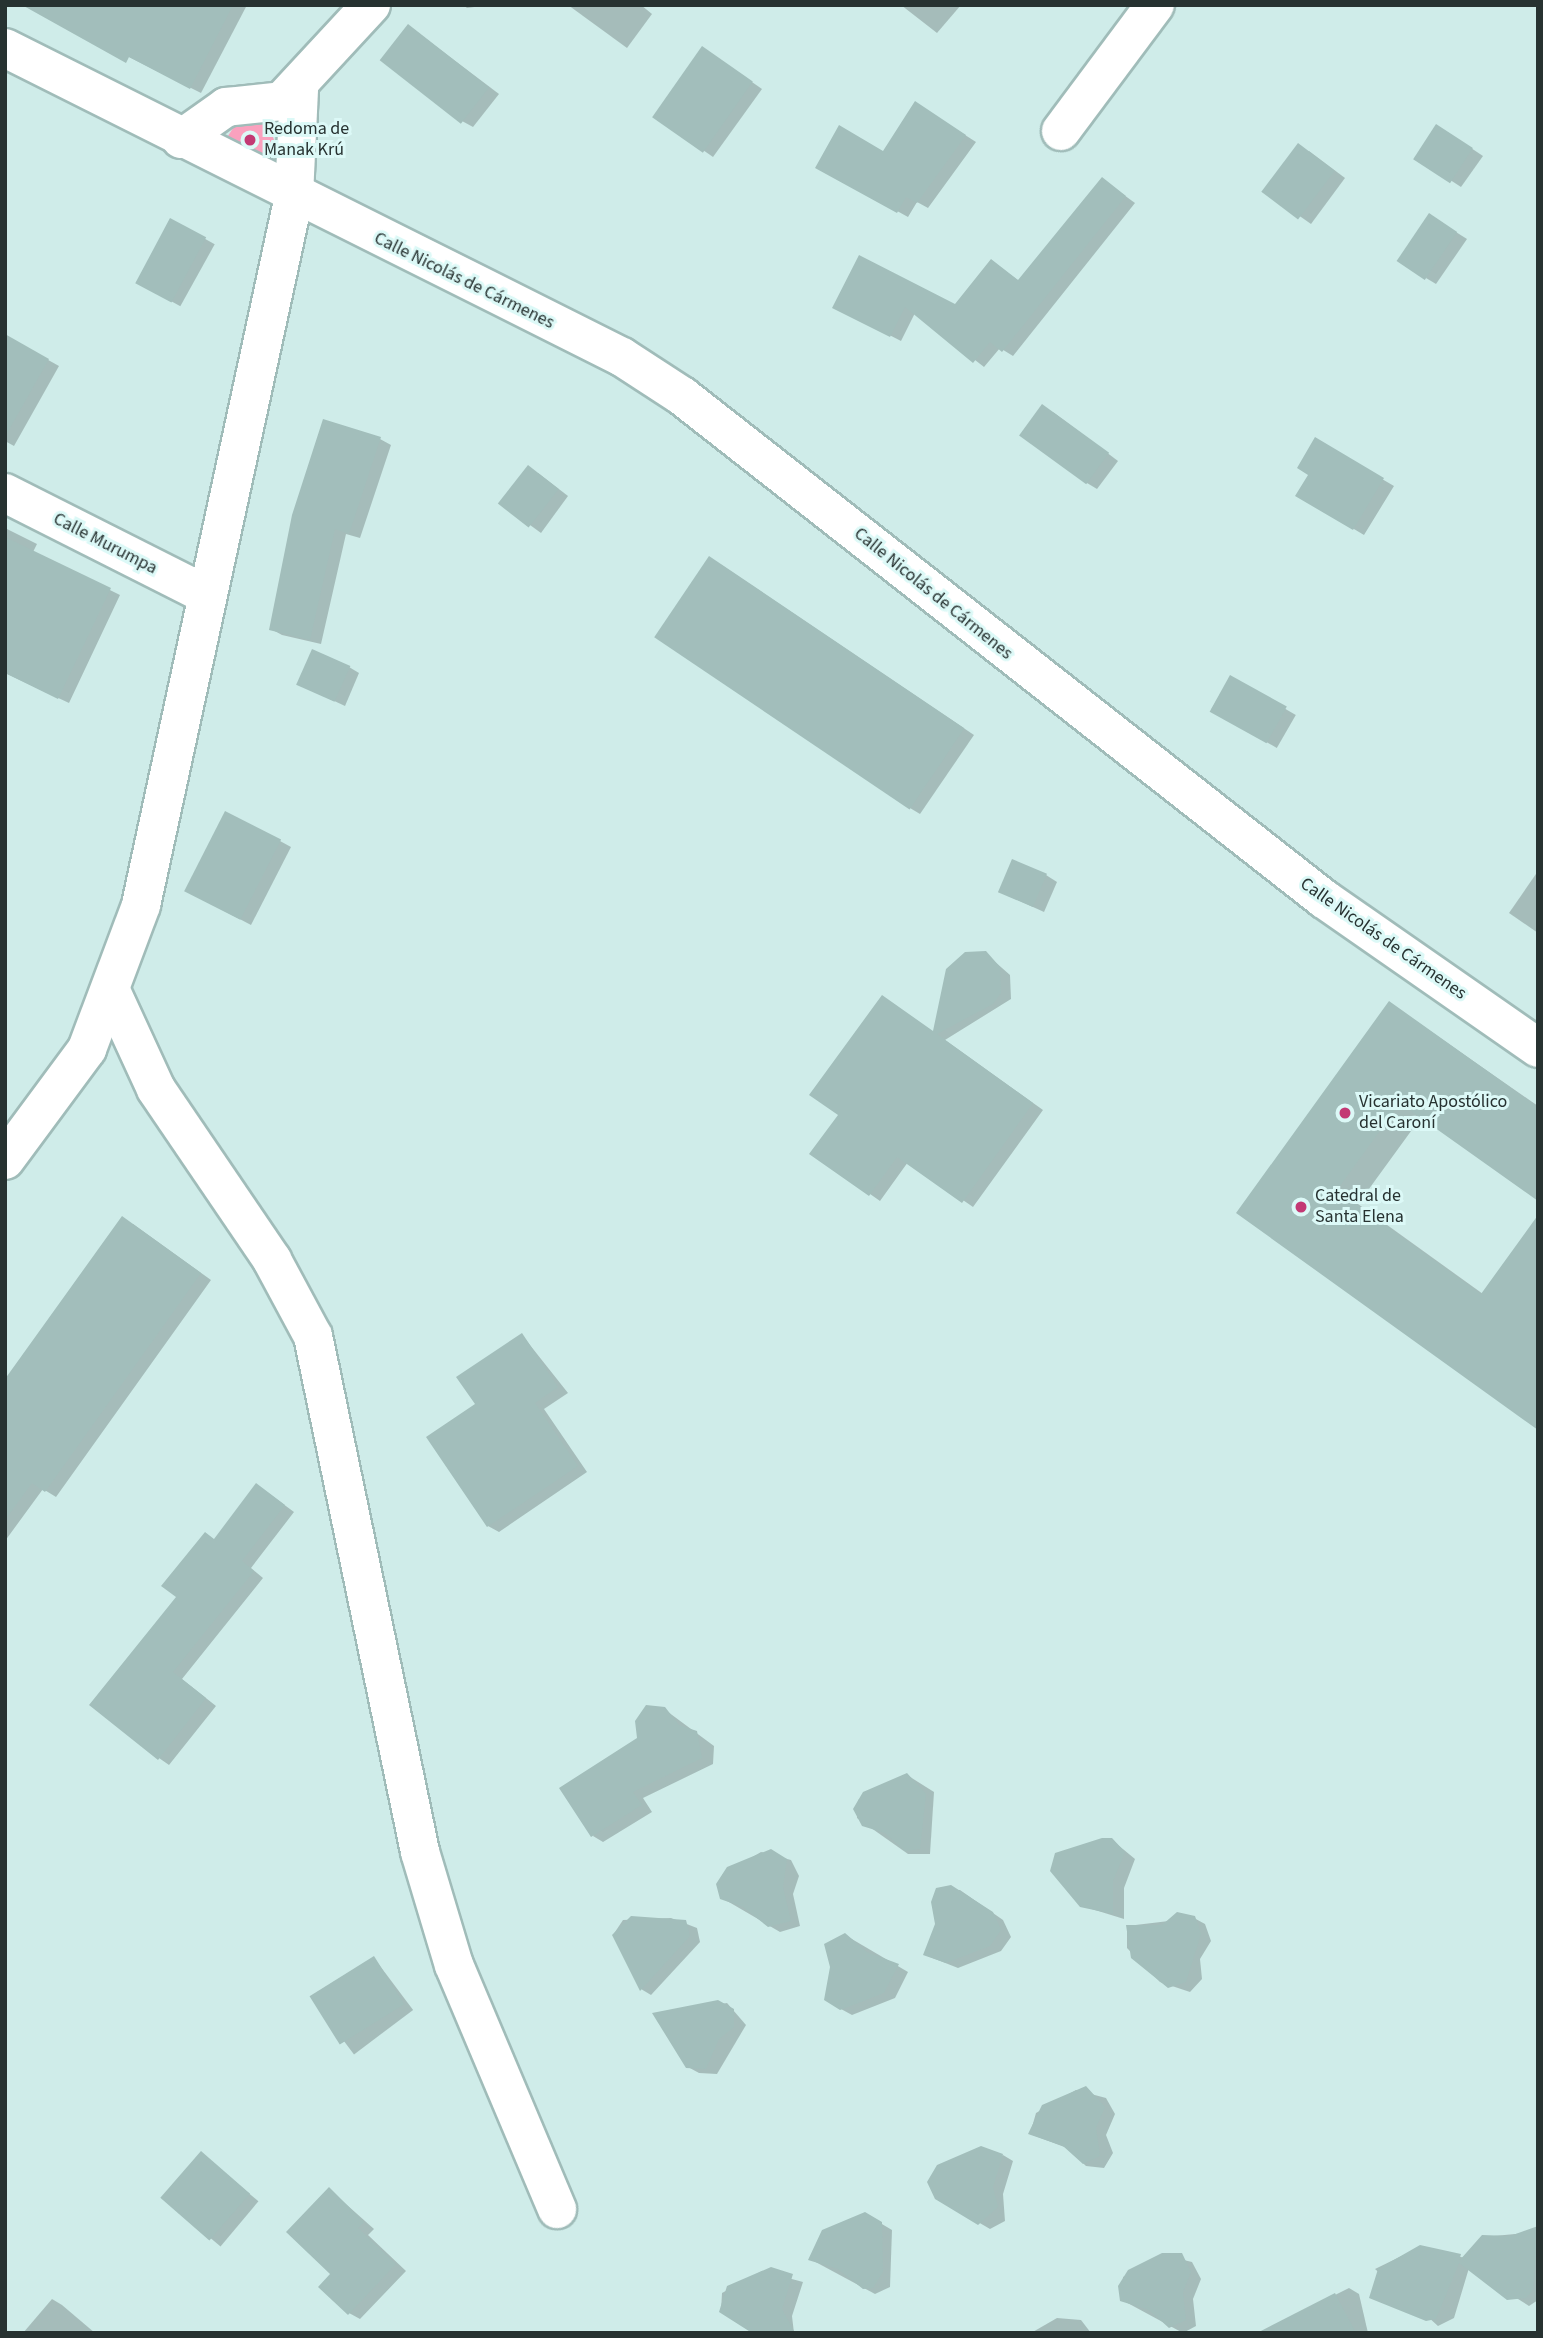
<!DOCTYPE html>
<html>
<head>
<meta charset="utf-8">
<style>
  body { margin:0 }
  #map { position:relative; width:1543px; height:2338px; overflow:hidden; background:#cfece9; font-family:"Source Sans 3",sans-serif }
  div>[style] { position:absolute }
  .green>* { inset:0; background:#faa1be }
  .shadow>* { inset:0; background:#0003; transform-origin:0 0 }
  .building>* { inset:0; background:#a2bebb; transform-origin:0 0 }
  .roads { filter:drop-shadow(2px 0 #a0bcb9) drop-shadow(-2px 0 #a0bcb9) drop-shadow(0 2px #a0bcb9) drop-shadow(0 -2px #a0bcb9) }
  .street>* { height:38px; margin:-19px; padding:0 19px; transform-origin:19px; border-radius:19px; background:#fff }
  .dots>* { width:19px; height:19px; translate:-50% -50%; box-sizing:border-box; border:4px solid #dcf9f7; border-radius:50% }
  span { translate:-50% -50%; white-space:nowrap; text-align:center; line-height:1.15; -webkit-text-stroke:6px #dcf9f7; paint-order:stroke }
  .poi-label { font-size:18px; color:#273231 }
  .left { translate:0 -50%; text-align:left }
  .street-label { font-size:18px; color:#273231 }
  .frame { position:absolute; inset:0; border:7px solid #273231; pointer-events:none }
</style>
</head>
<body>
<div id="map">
  <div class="green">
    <i style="clip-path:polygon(239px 119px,263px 119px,270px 129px,274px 140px,261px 161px,226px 139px)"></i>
  </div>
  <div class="shadow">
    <i style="clip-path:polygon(25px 5px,247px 5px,201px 93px)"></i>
    <i style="clip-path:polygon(463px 5px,489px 5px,467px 8px)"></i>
    <i style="clip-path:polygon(568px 5px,641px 5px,652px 14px,627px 48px)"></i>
    <i style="clip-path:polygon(901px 5px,961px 5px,937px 33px)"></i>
    <i style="clip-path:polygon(409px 26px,499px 94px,473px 127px,462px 121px)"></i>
    <i style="clip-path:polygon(713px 55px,762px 89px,713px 157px,654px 116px)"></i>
    <i style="clip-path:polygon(926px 110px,976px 142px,928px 208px,917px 202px,908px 217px,817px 167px,884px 153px)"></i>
    <i style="clip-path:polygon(1447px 132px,1483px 156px,1461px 187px,1415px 157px)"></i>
    <i style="clip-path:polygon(1309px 151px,1345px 178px,1311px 224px,1264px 191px)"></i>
    <i style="clip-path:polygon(1102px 179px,1135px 203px,1013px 356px,1000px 348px,984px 367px,915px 313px,901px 341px,835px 307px,956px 306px,991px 261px,1019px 281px)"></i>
    <i style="left:171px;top:220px;width:50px;height:71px;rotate:29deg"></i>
    <i style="clip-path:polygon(1440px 222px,1467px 239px,1436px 284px,1426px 278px)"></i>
    <i style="clip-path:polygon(5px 336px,59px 366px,14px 446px,5px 441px)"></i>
    <i style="clip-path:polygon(1053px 412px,1118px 461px,1097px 489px,1087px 483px)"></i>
    <i style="clip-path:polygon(380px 439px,391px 445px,360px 538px,346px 534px,321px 644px,282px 635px,271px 629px)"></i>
    <i style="clip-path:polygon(1315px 440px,1394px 486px,1364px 535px,1297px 495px,1310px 474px)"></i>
    <i style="clip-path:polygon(538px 473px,568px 496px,541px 533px,501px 504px)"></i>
    <i style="clip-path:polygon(5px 528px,37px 544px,33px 552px,120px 595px,69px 703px,5px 673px)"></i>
    <i style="clip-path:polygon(720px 564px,974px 735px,920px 814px,910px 808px)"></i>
    <i style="clip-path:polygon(349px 667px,359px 673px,345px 706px,298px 684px)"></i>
    <i style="left:1230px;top:677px;width:76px;height:38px;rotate:30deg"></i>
    <i style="clip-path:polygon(280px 841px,291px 847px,251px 925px,196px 896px)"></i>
    <i style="clip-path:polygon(1538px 871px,1538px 933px,1509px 913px)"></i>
    <i style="clip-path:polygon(1046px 875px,1057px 882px,1044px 912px,1011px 897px)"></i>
    <i style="clip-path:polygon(985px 953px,1010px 975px,1011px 999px,945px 1040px,1043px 1110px,973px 1207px,908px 1162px,880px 1201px,812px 1153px,934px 1033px)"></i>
    <i style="clip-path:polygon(1390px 1003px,1538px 1106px,1538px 1199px,1422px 1116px,1358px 1204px,1483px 1294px,1538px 1427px,1239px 1213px)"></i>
    <i style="clip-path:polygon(133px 1224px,211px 1280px,56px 1497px,43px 1489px,5px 1541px,5px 1382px)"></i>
    <i style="clip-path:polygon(522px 1335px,568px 1393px,544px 1409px,587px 1472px,499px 1532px,488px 1526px,477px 1404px)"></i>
    <i style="clip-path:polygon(267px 1492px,294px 1512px,251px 1568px,263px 1578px,182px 1679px,216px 1706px,169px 1765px,159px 1758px,178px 1597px,216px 1540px)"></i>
    <i style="clip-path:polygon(664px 1709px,714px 1746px,713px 1764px,643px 1798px,652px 1812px,603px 1842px,593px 1836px,639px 1739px)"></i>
    <i style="clip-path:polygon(907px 1775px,934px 1792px,930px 1854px,908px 1854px,857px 1818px,858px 1800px)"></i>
    <i style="clip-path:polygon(1112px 1840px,1135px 1859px,1124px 1888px,1124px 1919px,1082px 1906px)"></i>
    <i style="clip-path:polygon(761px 1852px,791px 1860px,799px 1876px,793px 1894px,800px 1926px,780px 1932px,722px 1898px,722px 1875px)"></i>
    <i style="clip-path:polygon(938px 1890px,960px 1890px,1003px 1920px,1011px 1937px,1001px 1951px,958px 1968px,925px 1955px,937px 1924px)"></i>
    <i style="clip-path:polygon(671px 1918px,697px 1928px,700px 1942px,651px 1995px,641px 1989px,613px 1935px,623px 1920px)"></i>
    <i style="clip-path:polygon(1194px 1918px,1205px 1924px,1211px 1941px,1200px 1959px,1202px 1979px,1190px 1992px,1160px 1982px,1127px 1948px,1127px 1926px)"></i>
    <i style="clip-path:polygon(845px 1935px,908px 1972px,895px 1998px,852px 2015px,841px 2009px)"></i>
    <i style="left:374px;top:1958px;width:65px;height:74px;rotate:53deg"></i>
    <i style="clip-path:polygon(727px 2003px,746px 2025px,717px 2074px,699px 2073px,688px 2067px,655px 2015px)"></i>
    <i style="clip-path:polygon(1076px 2090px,1106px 2098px,1115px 2114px,1106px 2135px,1113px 2153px,1104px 2168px,1086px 2166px,1067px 2148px,1030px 2134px,1036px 2113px)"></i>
    <i style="left:201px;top:2153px;width:75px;height:59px;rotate:40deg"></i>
    <i style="clip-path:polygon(1003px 2155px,1013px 2161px,1003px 2194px,1005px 2221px,990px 2229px,937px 2198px)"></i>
    <i style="clip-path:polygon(329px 2189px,374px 2229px,368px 2235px,406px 2271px,360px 2319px,349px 2313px,333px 2274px)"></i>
    <i style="clip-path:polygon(865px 2214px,892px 2230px,890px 2287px,875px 2294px,810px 2259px)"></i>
    <i style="clip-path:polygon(1538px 2232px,1538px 2300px,1529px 2306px,1469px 2268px,1454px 2318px,1438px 2326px,1375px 2269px,1420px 2247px,1465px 2258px,1483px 2237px)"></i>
    <i style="clip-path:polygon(1163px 2255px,1192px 2262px,1201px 2279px,1193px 2299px,1196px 2326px,1183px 2333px,1122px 2300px,1123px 2277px)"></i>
    <i style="clip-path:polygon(762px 2271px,803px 2282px,792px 2316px,794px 2333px,721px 2311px,722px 2293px)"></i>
    <i style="clip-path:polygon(1349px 2288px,1359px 2294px,1368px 2333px,1297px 2333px,1303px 2311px)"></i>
    <i style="clip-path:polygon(52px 2299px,62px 2305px,95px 2333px,23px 2333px)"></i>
    <i style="clip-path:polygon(1057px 2318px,1081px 2320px,1091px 2333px,1031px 2333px)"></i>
  </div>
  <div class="building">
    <i style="clip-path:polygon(22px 5px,233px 5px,190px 89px,129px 57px,126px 63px)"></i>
    <i style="left:408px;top:24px;width:103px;height:46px;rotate:38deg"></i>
    <i style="left:702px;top:46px;width:62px;height:87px;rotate:35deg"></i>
    <i style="clip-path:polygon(915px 101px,966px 135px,917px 203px,906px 197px,897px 213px,815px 168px,839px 125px,883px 151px)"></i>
    <i style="left:1436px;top:124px;width:44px;height:42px;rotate:33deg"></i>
    <i style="left:1298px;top:143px;width:46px;height:61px;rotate:37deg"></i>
    <i style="clip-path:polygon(1102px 177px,1126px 196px,1002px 352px,990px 342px,973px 363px,905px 307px,890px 337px,832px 308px,859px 255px,955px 304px,991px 259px,1018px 280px)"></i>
    <i style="left:1429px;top:213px;width:34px;height:58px;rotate:34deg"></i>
    <i style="left:170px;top:218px;width:41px;height:74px;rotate:28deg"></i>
    <i style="clip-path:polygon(5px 334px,49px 359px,5px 437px)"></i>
    <i style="left:1042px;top:404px;width:83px;height:39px;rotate:36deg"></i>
    <i style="clip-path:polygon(323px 419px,381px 437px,349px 534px,335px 529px,310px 640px,269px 630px,292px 515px)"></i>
    <i style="clip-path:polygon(1315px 437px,1384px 478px,1353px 530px,1295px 496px,1308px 475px,1297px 468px)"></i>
    <i style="left:528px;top:465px;width:39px;height:49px;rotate:38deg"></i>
    <i style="clip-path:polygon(5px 537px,111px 588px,58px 699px,5px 673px)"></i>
    <i style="left:709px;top:556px;width:308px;height:98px;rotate:34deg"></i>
    <i style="left:312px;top:649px;width:42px;height:39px;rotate:24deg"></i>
    <i style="left:1230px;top:675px;width:65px;height:42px;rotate:29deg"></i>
    <i style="left:225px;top:811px;width:63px;height:90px;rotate:27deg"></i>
    <i style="left:1012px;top:859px;width:38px;height:36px;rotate:23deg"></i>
    <i style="clip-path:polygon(986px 951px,1000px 967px,1001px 993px,993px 1004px,937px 1034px,1033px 1103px,962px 1203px,897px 1157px,869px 1196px,809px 1154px,838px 1115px,809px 1095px,882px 995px,933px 1031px,946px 969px,965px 952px)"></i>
    <i style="clip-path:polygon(1389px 1001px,1538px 1107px,1538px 1201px,1400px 1103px,1337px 1190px,1481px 1294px,1538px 1215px,1538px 1430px,1236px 1213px)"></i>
    <i style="clip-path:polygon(122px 1216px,201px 1273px,45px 1492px,32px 1483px,5px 1520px,5px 1379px)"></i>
    <i style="clip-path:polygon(522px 1333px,558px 1387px,535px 1403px,578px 1466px,487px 1527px,426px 1437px,475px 1404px,456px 1377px)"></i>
    <i style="clip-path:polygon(256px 1483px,285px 1505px,242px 1561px,254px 1571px,173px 1672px,206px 1698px,158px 1760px,89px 1705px,176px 1597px,161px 1586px,205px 1532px,214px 1539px)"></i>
    <i style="clip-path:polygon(646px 1705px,665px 1707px,679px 1725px,697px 1731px,702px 1758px,633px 1792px,642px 1805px,591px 1837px,559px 1788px,637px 1738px,635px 1721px)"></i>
    <i style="clip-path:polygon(907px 1773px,926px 1794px,920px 1849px,905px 1851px,885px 1833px,862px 1826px,853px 1809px,863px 1792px)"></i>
    <i style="clip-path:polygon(1102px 1838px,1112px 1838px,1125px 1852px,1113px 1881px,1113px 1914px,1080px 1907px,1050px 1871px,1055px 1853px)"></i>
    <i style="clip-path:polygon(771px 1849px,787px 1859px,783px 1887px,791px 1921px,768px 1927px,743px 1907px,720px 1899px,716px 1884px,727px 1867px)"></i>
    <i style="clip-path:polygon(951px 1885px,993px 1912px,1001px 1930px,990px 1946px,946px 1963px,923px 1955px,935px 1924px,931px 1902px,936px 1888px)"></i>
    <i style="clip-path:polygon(1177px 1912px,1195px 1916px,1201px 1934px,1186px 1982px,1168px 1988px,1131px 1958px,1126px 1925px,1162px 1925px)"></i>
    <i style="clip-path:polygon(631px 1916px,686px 1920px,690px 1936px,640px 1991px,612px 1935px)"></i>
    <i style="clip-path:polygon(845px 1933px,867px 1952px,899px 1964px,884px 1993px,840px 2010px,824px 2000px,830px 1967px,824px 1944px)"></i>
    <i style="left:374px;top:1956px;width:57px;height:76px;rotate:58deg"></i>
    <i style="clip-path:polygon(718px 2000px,734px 2009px,734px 2027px,719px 2039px,706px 2069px,686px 2068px,652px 2013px)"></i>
    <i style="clip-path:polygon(1086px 2086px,1105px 2107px,1096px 2128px,1100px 2156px,1083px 2164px,1063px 2146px,1028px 2134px,1042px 2105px)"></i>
    <i style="clip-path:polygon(981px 2146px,1003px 2154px,993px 2187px,998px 2207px,978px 2225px,935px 2199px,927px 2182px,937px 2165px)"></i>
    <i style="left:201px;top:2151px;width:65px;height:62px;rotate:41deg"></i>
    <i style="clip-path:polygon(329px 2187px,364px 2222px,358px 2228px,396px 2264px,348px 2315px,318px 2287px,330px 2274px,286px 2232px)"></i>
    <i style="clip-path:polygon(865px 2212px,882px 2222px,883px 2272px,873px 2288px,863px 2289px,838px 2269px,808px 2260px,822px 2230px)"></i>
    <i style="clip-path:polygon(1538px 2226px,1533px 2290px,1526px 2298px,1507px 2300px,1459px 2263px,1436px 2319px,1426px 2321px,1369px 2298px,1378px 2269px,1420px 2245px,1461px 2254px,1459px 2261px,1482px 2235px,1510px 2236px)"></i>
    <i style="clip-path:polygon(1162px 2253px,1182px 2253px,1191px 2272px,1183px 2292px,1186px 2320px,1169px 2328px,1149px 2310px,1120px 2301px,1118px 2286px,1128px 2270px)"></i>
    <i style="clip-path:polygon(771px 2267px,793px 2274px,782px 2309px,795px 2333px,752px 2333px,719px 2312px,727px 2286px)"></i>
    <i style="clip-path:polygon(1335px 2293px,1356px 2333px,1257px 2333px)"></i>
  </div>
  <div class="roads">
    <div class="street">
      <i style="left:5px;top:48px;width:690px;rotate:26.6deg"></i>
      <i style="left:622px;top:357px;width:72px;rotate:33deg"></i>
      <i style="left:682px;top:396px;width:816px;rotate:38.08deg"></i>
      <i style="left:1324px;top:899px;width:261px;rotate:34.8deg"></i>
      <i style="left:1061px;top:131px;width:157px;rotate:-53.3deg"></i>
      <i style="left:181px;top:139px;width:55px;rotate:-35.4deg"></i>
      <i style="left:226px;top:107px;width:56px;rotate:-6.1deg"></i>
      <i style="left:282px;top:101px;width:131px;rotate:-47.2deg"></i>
      <i style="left:5px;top:493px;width:224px;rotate:26.8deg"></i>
      <i style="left:111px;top:991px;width:108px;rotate:65.3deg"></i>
      <i style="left:156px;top:1089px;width:207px;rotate:55.8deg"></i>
      <i style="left:272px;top:1260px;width:86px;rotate:61.7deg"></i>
      <i style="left:313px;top:1336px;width:527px;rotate:78.28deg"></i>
      <i style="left:420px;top:1852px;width:118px;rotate:73.3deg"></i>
      <i style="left:454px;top:1965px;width:265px;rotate:67.1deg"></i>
      <i style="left:5px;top:1160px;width:138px;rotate:-53.5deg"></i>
      <i style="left:87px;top:1049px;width:154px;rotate:-69.4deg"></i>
      <i style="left:141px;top:905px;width:725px;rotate:-77.82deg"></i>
      <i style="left:294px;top:196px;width:108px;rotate:-87.3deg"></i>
    </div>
  </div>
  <div class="dots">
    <i style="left:250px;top:140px;background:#c33974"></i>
    <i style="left:1345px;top:1113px;background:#c33974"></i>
    <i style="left:1301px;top:1207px;background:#c33974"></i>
  </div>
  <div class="poi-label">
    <span class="left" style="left:264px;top:140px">Redoma de<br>Manak Krú</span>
    <span class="left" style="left:1359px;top:1113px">Vicariato Apostólico<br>del Caroní</span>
    <span class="left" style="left:1315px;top:1207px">Catedral de<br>Santa Elena</span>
  </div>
  <div class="street-label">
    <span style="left:464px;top:281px;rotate:26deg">Calle Nicolás de Cármenes</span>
    <span style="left:105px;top:544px;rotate:27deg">Calle Murumpa</span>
    <span style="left:933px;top:594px;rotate:39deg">Calle Nicolás de Cármenes</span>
    <span style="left:1383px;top:939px;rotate:35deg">Calle Nicolás de Cármenes</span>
  </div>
  <div class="frame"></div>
</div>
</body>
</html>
